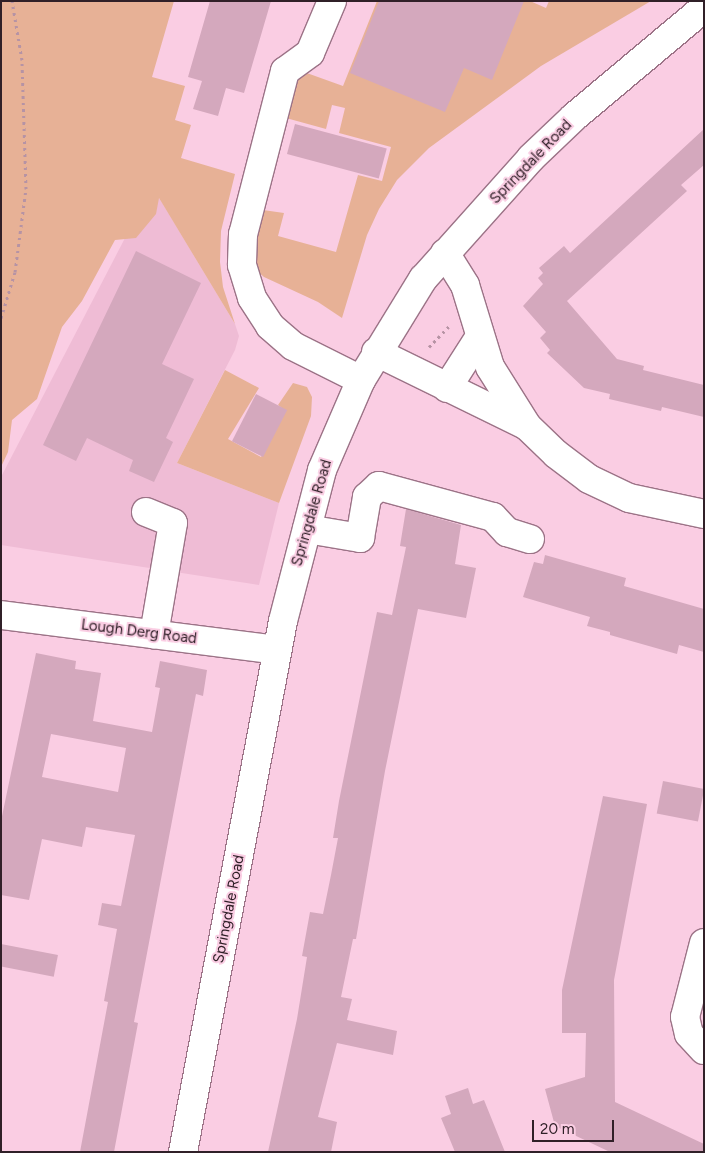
<!DOCTYPE html>
<html>
<head>
<meta charset="utf-8">
<style>
  body { margin:0 }
  #map { position:relative; width:705px; height:1153px; overflow:hidden; background:#facde3; font-family:Figtree,sans-serif }
  div>[style] { position:absolute }
  .built>* { inset:0; background:#efbcd5 }
  .green>* { inset:0; background:#e7b196 }
  .building>* { inset:0; background:#d4a8bd; transform-origin:0 0 }
  .path>* { height:3px; margin-top:-1.5px; transform-origin:0; background:repeating-linear-gradient(90deg,#b693a4 0 2.5px,transparent 0 6.5px) }
  .roads { filter:drop-shadow(1px 0 #9c7387) drop-shadow(-1px 0 #9c7387) drop-shadow(0 1px #9c7387) drop-shadow(0 -1px #9c7387) }
  .minor>* { height:28px; margin:-14px; padding:0 14px; transform-origin:14px; border-radius:14px; background:#fff }
  span { translate:-50% -50%; white-space:nowrap; text-align:center; line-height:1.15; -webkit-text-stroke:4px #facde3; paint-order:stroke }
  .street-label { font-size:15px; color:#302028 }
  .frame { position:absolute; inset:0; border:2px solid #302028; pointer-events:none }
  .scale { position:absolute; left:532px; top:1120px; width:82px; height:22px; box-sizing:border-box; border:2px solid #302028; border-top:0; padding-left:6px; font-size:15px; line-height:18px; white-space:nowrap; color:#302028; -webkit-text-stroke:4px #facde3; paint-order:stroke }
</style>
</head>
<body>
<div id="map">
  <div class="built">
    <i style="clip-path:polygon(152px 186px,235px 324px,239px 336px,235px 350px,177px 463px,279px 503px,259px 585px,1px 545px,1px 477px)"></i>
  </div>
  <div class="green">
    <i style="clip-path:polygon(1px 1px,174px 1px,152px 77px,185px 86px,175px 120px,191px 125px,181px 158px,235px 174px,221px 231px,220px 262px,223px 287px,235px 324px,159px 198px,156px 214px,136px 238px,115px 240px,82px 301px,62px 327px,37px 399px,12px 420px,8px 452px,1px 467px)"></i>
    <i style="clip-path:polygon(377px 1px,530px 1px,546px 8px,549px 1px,651px 1px,541px 66px,429px 148px,397px 180px,379px 209px,367px 235px,342px 318px,318px 302px,264px 277px,257px 271px,255px 249px,263px 210px,284px 213px,278px 236px,336px 252px,358px 175px,382px 181px,391px 147px,339px 133px,345px 108px,332px 105px,326px 129px,286px 118px,298px 75px,304px 72px,343px 86px)"></i>
    <i style="clip-path:polygon(225px 370px,259px 388px,228px 439px,261px 457px,286px 411px,278px 405px,293px 383px,307px 387px,312px 397px,311px 416px,279px 503px,177px 463px)"></i>
  </div>
  <div class="building">
    <i style="clip-path:polygon(210px 1px,271px 1px,244px 93px,226px 88px,218px 116px,193px 109px,202px 81px,188px 77px)"></i>
    <i style="clip-path:polygon(379px 1px,524px 1px,492px 80px,464px 68px,445px 112px,350px 73px)"></i>
    <i style="left:295px;top:124px;width:95px;height:31px;rotate:15deg"></i>
    <i style="clip-path:polygon(704px 129px,704px 165px,681px 185px,687px 191px,567px 301px,617px 359px,644px 366px,643px 370px,704px 385px,704px 417px,662px 407px,661px 411px,609px 399px,610px 394px,584px 388px,547px 353px,550px 350px,540px 338px,546px 332px,523px 306px,543px 284px,538px 278px,543px 273px,539px 268px,564px 246px,570px 253px)"></i>
    <i style="clip-path:polygon(136px 251px,201px 283px,162px 364px,194px 379px,166px 438px,173px 442px,154px 482px,129px 471px,133px 460px,87px 438px,76px 461px,43px 445px)"></i>
    <i style="left:256px;top:394px;width:35px;height:53px;rotate:27deg"></i>
    <i style="clip-path:polygon(406px 509px,461px 525px,455px 564px,476px 568px,466px 618px,418px 609px,385px 771px,356px 939px,353px 939px,341px 997px,352px 999px,347px 1020px,397px 1031px,393px 1055px,337px 1043px,318px 1117px,337px 1122px,331px 1152px,268px 1152px,297px 1019px,307px 957px,302px 956px,310px 912px,323px 914px,331px 875px,338px 838px,333px 838px,339px 801px,377px 612px,392px 615px,406px 547px,400px 546px)"></i>
    <i style="clip-path:polygon(545px 555px,626px 578px,624px 586px,704px 609px,704px 652px,679px 645px,677px 654px,610px 635px,610px 632px,587px 626px,590px 617px,523px 597px,534px 562px,543px 564px)"></i>
    <i style="clip-path:polygon(evenodd,36px 653px,76px 661px,75px 669px,101px 673px,93px 721px,152px 732px,160px 688px,155px 687px,160px 661px,207px 670px,203px 696px,196px 694px,134px 1022px,138px 1023px,114px 1152px,80px 1152px,108px 1002px,104px 1001px,117px 929px,98px 925px,102px 903px,121px 906px,135px 835px,86px 827px,82px 847px,42px 839px,29px 900px,1px 895px,1px 821px,36px 653px,51px 734px,126px 748px,118px 792px,42px 777px,51px 734px)"></i>
    <i style="left:663px;top:781px;width:42px;height:33px;rotate:11deg"></i>
    <i style="clip-path:polygon(603px 796px,647px 804px,614px 980px,615px 1102px,704px 1144px,704px 1152px,610px 1152px,555px 1126px,545px 1089px,585px 1077px,586px 1033px,562px 1033px,562px 990px)"></i>
    <i style="left:1px;top:944px;width:58px;height:22px;rotate:11deg"></i>
    <i style="clip-path:polygon(468px 1088px,473px 1104px,484px 1100px,505px 1152px,455px 1152px,441px 1118px,451px 1114px,445px 1096px)"></i>
  </div>
  <div class="path">
    <i style="left:1px;top:318px;width:48px;rotate:-73.1deg"></i>
    <i style="left:15px;top:272px;width:84px;rotate:-82.5deg"></i>
    <i style="left:26px;top:189px;width:129px;rotate:-91.8deg"></i>
    <i style="left:22px;top:60px;width:60px;rotate:-99.6deg"></i>
    <i style="left:429px;top:347px;width:29px;rotate:-46deg"></i>
  </div>
  <div class="roads">
    <div class="minor">
      <i style="left:332px;top:1px;width:56px;rotate:112.9deg"></i>
      <i style="left:310px;top:53px;width:31px;rotate:144deg"></i>
      <i style="left:285px;top:71px;width:168px;rotate:104.4deg"></i>
      <i style="left:243px;top:234px;width:31px;rotate:92deg"></i>
      <i style="left:242px;top:265px;width:34px;rotate:73deg"></i>
      <i style="left:252px;top:298px;width:33px;rotate:57deg"></i>
      <i style="left:270px;top:326px;width:30px;rotate:41deg"></i>
      <i style="left:293px;top:346px;width:76px;rotate:26.6deg"></i>
      <i style="left:445px;top:253px;width:38px;rotate:58deg"></i>
      <i style="left:465px;top:285px;width:86px;rotate:73deg"></i>
      <i style="left:490px;top:367px;width:70px;rotate:57.9deg"></i>
      <i style="left:527px;top:426px;width:40px;rotate:44deg"></i>
      <i style="left:556px;top:454px;width:41px;rotate:37.1deg"></i>
      <i style="left:589px;top:479px;width:44px;rotate:25.4deg"></i>
      <i style="left:629px;top:498px;width:77px;rotate:12deg"></i>
      <i style="left:376px;top:352px;width:166px;rotate:26.1deg"></i>
      <i style="left:447px;top:388px;width:59px;rotate:-57.4deg"></i>
      <i style="left:146px;top:512px;width:29px;rotate:22deg"></i>
      <i style="left:173px;top:523px;width:113px;rotate:99.7deg"></i>
      <i style="left:307px;top:529px;width:54px;rotate:9.6deg"></i>
      <i style="left:360px;top:538px;width:42px;rotate:-80.3deg"></i>
      <i style="left:367px;top:497px;width:16px;rotate:-43deg"></i>
      <i style="left:379px;top:486px;width:118px;rotate:15.2deg"></i>
      <i style="left:493px;top:517px;width:21px;rotate:47deg"></i>
      <i style="left:507px;top:532px;width:24px;rotate:17deg"></i>
      <i style="left:1px;top:615px;width:278px;rotate:7.2deg"></i>
      <i style="left:704px;top:943px;width:76px;rotate:104.4deg"></i>
      <i style="left:685px;top:1017px;width:17px;rotate:77deg"></i>
      <i style="left:689px;top:1034px;width:22px;rotate:47deg"></i>
      <i style="left:183px;top:1152px;width:540px;rotate:-79.33deg"></i>
      <i style="left:283px;top:621px;width:156px;rotate:-75.5deg"></i>
      <i style="left:322px;top:470px;width:98px;rotate:-66.6deg"></i>
      <i style="left:361px;top:380px;width:119px;rotate:-58.5deg"></i>
      <i style="left:423px;top:279px;width:162px;rotate:-48.2deg"></i>
      <i style="left:531px;top:158px;width:59px;rotate:-43.6deg"></i>
      <i style="left:574px;top:117px;width:170px;rotate:-40deg"></i>
    </div>
  </div>
  <div class="street-label">
    <span style="left:531px;top:162px;rotate:-46deg">Springdale Road</span>
    <span style="left:312px;top:513px;rotate:-74deg">Springdale Road</span>
    <span style="left:139px;top:632px;rotate:7deg">Lough Derg Road</span>
    <span style="left:229px;top:909px;rotate:-79deg">Springdale Road</span>
  </div>
  <div class="frame"></div>
  <div class="scale">20 m</div>
</div>
</body>
</html>
